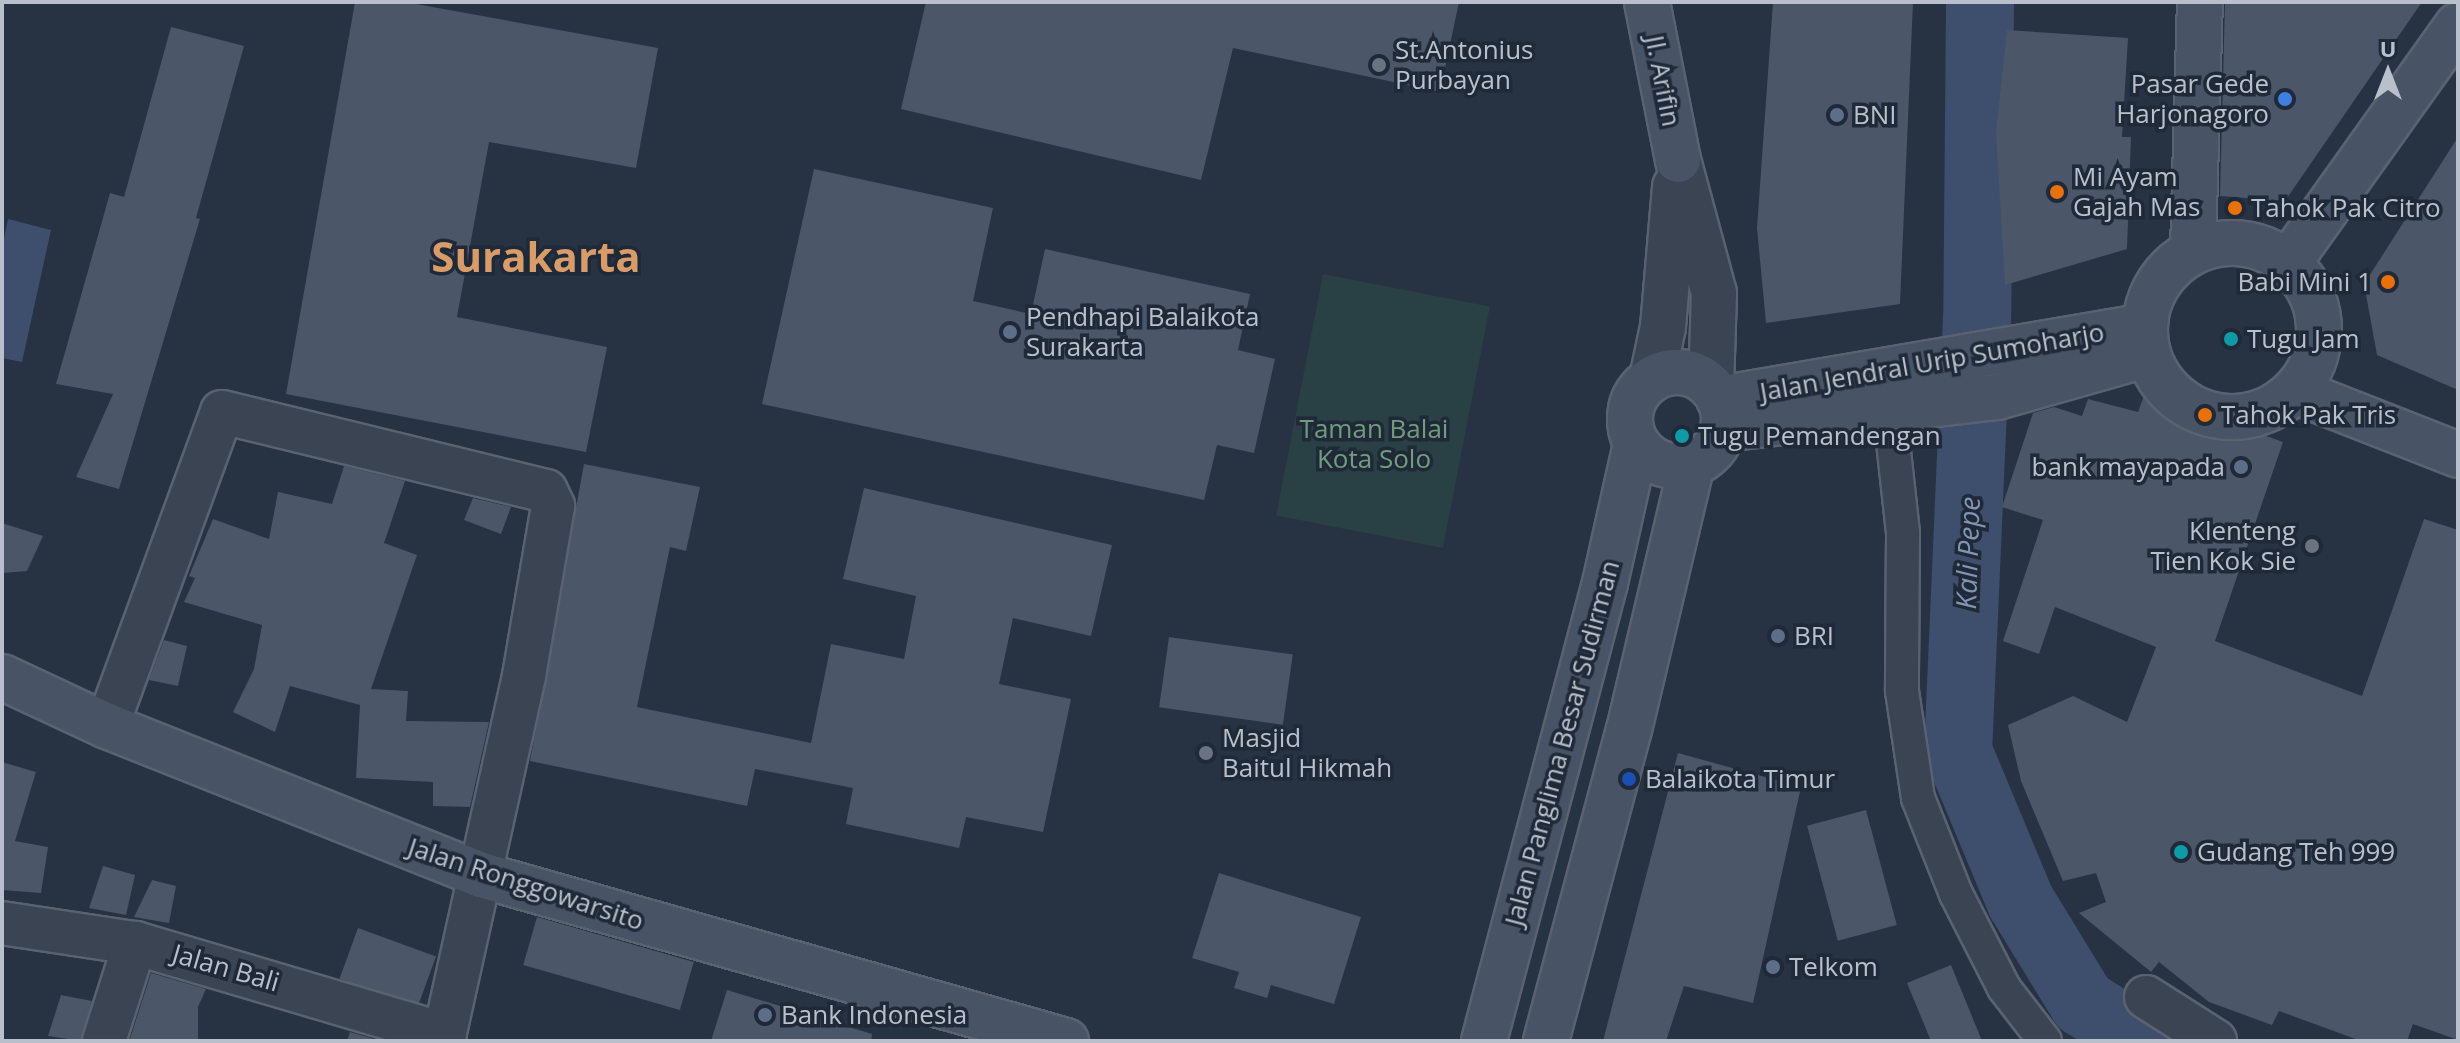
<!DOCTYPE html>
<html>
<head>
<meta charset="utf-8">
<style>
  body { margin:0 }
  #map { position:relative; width:2460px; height:1043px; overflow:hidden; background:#273243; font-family:"Open Sans",sans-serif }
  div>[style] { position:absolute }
  .green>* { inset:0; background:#294044; transform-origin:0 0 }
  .water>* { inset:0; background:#3d4f6c }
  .river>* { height:68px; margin:-34px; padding:0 34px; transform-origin:34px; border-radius:34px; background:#3d4f6c }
  .building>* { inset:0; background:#4b5669; transform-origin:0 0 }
  .roads { filter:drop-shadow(2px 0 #5a6270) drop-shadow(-2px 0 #5a6270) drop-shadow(0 2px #5a6270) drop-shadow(0 -2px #5a6270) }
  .pedestrian>* { height:32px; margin:-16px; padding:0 16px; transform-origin:16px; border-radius:16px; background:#3b4453 }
  .minor>* { height:42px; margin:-21px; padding:0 21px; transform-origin:21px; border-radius:21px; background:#3b4453 }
  .tertiary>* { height:44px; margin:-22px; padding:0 22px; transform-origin:22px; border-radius:22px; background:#3b4453 }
  .secondary>* { height:44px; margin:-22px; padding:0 22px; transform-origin:22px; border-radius:22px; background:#495366 }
  .secondary>.ring { margin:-22px; padding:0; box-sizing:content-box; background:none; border:44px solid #495366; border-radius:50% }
  .dots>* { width:22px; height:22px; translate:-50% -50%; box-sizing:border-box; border:4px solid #202938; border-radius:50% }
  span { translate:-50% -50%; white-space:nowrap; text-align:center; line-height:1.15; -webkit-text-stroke:7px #202938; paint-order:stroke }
  .poi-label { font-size:26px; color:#b9c0cc }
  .left { translate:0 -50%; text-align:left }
  .right { translate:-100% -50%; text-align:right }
  .street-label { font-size:26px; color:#b9c0cc }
  .park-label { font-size:26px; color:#709d7c }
  .water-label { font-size:28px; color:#8095b3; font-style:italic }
  .town-label { font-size:42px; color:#d79c69; font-weight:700 }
  .frame { position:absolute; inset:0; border:4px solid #b9c0cc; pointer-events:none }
  .north { position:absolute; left:2348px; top:32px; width:80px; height:80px; -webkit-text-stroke:6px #202938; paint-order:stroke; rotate:0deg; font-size:22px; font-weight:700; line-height:32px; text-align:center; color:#b9c0cc }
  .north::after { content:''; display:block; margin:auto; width:28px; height:36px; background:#b9c0cc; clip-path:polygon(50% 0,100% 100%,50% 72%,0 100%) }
</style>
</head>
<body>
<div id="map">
  <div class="green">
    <i style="left:1323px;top:274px;width:170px;height:246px;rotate:11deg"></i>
  </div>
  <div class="water">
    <i style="clip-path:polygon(8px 219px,51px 230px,22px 362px,2px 358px,2px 248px)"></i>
  </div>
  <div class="river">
    <i style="left:1980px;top:2px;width:316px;rotate:90.5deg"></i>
    <i style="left:1977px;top:318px;width:433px;rotate:92.5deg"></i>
    <i style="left:1958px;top:751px;width:164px;rotate:67.4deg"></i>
    <i style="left:2021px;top:902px;width:119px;rotate:58.5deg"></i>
    <i style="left:2083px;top:1003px;width:71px;rotate:32.3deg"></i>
  </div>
  <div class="building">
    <i style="clip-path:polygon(355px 2px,405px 2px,658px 48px,636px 168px,489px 142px,457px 317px,607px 347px,586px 452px,286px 394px)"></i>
    <i style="clip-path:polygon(926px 2px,1459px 2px,1440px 92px,1233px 48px,1201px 180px,901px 109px)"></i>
    <i style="clip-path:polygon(1773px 2px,1913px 2px,1900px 304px,1766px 323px,1757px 228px)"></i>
    <i style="clip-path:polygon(2225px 2px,2422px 2px,2285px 201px,2220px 196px)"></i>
    <i style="clip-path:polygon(171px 27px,244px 46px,196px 218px,200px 219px,119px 489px,76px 477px,113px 394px,56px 384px,110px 193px,124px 197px)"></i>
    <i style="clip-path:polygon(2007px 30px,2128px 38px,2122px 137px,2131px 137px,2127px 249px,2005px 285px,1996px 132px)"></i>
    <i style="clip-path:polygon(2458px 137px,2458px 390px,2377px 355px,2364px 284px)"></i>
    <i style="clip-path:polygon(814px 169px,993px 208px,973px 301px,1031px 314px,1045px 249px,1250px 294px,1238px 350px,1275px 359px,1254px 453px,1217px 445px,1204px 500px,762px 404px)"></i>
    <i style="clip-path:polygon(2146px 390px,2222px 427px,2224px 421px,2283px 442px,2215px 641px,2362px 696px,2424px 519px,2458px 530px,2458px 1040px,2413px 1024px,2407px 1041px,2361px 1041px,2279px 1011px,2272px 1025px,2209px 1002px,2159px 962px,2151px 972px,2079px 913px,2106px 902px,2096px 873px,2063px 881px,2021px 781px,2008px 725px,2073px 696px,2127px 722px,2156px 647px,2055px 607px,2039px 654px,2003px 641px,2043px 520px,2002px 507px,2033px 413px,2054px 407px,2082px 416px,2088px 399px,2138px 412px)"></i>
    <i style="clip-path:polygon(584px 464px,700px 487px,686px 551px,670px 547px,637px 707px,811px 743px,831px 644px,904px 659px,916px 596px,843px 579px,864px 488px,1112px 545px,1091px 636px,1013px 618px,999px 684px,1071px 699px,1043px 832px,966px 817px,959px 848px,846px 824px,853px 788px,755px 769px,747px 806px,530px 761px)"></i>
    <i style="clip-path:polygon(344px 466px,405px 481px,384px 543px,417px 555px,371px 689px,408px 691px,406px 721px,489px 722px,470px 807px,433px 806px,433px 782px,356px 778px,360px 705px,290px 686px,275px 732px,233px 712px,254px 669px,262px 625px,184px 602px,195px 578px,189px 576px,213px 519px,269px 539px,278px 492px,332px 504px)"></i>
    <i style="clip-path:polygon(473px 498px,511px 507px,501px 534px,464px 520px)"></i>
    <i style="clip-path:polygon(2px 523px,43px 536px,27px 571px,2px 573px)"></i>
    <i style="left:1169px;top:637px;width:125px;height:71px;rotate:8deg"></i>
    <i style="clip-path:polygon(164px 640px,187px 646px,178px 686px,149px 680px)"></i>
    <i style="clip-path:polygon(1678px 753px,1801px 787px,1753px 1003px,1684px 986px,1666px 1041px,1603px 1041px)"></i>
    <i style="clip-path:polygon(2px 762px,36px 772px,15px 841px,48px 847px,41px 893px,2px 890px)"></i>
    <i style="left:1866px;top:810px;width:119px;height:61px;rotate:75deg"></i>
    <i style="clip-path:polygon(103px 866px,135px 875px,126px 915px,89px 908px)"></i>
    <i style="clip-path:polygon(1219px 873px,1361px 917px,1334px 1004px,1271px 985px,1267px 998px,1234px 988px,1239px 972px,1192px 958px)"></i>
    <i style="clip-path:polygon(152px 880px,176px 886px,169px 923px,134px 917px)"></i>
    <i style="left:537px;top:917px;width:163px;height:50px;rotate:16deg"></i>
    <i style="left:358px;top:928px;width:83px;height:54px;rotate:20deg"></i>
    <i style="clip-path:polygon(1951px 965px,1982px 1041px,1931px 1041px,1907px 983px)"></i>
    <i style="clip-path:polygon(151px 973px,206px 989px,198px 1007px,198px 1041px,130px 1039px)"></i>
    <i style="clip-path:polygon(727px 990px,872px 1034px,871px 1041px,711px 1041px)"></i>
    <i style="clip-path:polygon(61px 995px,92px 1001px,81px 1041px,48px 1036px)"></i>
    <i style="clip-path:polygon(350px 1032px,381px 1041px,347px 1041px)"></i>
  </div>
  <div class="roads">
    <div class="pedestrian">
      <i style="left:1892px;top:433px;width:101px;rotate:83.7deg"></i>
      <i style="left:1903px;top:533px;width:158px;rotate:90.4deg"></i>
      <i style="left:1902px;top:691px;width:108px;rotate:81.5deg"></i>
      <i style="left:1918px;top:798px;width:103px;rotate:68.4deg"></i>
      <i style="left:1956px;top:894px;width:106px;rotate:62.9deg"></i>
      <i style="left:2004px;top:988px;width:67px;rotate:52.3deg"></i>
    </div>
    <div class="minor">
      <i style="left:107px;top:726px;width:334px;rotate:-69.9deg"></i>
      <i style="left:222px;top:412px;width:333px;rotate:13.7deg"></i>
      <i style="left:546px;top:491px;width:17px;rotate:65deg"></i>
      <i style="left:553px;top:506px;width:172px;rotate:99.7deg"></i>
      <i style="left:524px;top:676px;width:374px;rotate:102.5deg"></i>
      <i style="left:2px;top:923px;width:134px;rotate:8.6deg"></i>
      <i style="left:135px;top:943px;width:323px;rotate:16.5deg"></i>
      <i style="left:2146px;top:997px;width:82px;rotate:32.5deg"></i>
      <i style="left:104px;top:1041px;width:103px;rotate:-72.4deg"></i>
    </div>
    <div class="tertiary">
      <i style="left:1678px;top:160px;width:138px;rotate:74.9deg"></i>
      <i style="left:1714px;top:293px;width:94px;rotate:91.8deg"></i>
      <i style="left:1652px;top:379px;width:53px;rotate:-78.1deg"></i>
      <i style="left:1663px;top:327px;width:141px;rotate:-85.1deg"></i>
    </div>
    <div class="secondary">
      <i style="left:1647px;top:2px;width:161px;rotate:78.9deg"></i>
      <i class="ring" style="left:2145px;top:243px;width:130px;height:130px"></i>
      <i style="left:2193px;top:249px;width:247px;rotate:-88.4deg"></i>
      <i style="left:2288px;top:263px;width:292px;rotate:-54.5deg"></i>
      <i class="ring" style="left:1630px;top:372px;width:50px;height:50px"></i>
      <i style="left:2295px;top:391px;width:175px;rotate:21.4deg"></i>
      <i style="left:1719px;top:399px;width:432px;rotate:-9.7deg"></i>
      <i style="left:1724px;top:429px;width:275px;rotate:-6.7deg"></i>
      <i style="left:1997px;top:397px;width:157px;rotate:-15.9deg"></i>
      <i style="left:2px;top:677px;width:116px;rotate:25deg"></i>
      <i style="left:107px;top:726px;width:403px;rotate:21.7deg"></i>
      <i style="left:481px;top:875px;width:608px;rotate:15.84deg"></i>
      <i style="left:1484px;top:1041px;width:474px;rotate:-75.2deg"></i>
      <i style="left:1605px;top:583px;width:142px;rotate:-77.4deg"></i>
      <i style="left:1546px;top:1041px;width:322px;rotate:-75.1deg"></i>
      <i style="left:1629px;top:730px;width:273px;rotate:-76.7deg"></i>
    </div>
  </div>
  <div class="dots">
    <i style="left:1379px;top:65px;background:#6b7280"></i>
    <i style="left:2285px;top:99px;background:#3f7fe0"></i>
    <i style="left:1837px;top:115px;background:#5c6f8a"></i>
    <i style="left:2057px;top:192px;background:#e8710a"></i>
    <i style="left:2235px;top:208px;background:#e8710a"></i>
    <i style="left:2388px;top:282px;background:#e8710a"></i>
    <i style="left:1010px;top:332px;background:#5c6f8a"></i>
    <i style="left:2231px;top:339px;background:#0f9aa8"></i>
    <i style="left:2205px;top:415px;background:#e8710a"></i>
    <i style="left:1682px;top:436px;background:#0f9aa8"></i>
    <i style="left:2241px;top:467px;background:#5c6f8a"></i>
    <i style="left:2312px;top:546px;background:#6b7280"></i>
    <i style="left:1778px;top:636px;background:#5c6f8a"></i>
    <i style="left:1206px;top:753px;background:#6b7280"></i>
    <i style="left:1629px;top:779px;background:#1a4fb4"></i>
    <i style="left:2181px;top:852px;background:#0f9aa8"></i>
    <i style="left:1773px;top:967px;background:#5c6f8a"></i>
    <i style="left:765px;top:1015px;background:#5c6f8a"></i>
  </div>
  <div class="poi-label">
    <span class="left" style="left:1395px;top:65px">St.Antonius<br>Purbayan</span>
    <span class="right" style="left:2269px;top:99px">Pasar Gede<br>Harjonagoro</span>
    <span class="left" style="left:1853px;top:115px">BNI</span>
    <span class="left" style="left:2073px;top:192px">Mi Ayam<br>Gajah Mas</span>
    <span class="left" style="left:2251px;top:208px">Tahok Pak Citro</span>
    <span class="right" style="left:2372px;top:282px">Babi Mini 1</span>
    <span class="left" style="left:1026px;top:332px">Pendhapi Balaikota<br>Surakarta</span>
    <span class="left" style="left:2247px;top:339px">Tugu Jam</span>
    <span class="left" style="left:2221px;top:415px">Tahok Pak Tris</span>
    <span class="left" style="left:1698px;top:436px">Tugu Pemandengan</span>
    <span class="right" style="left:2225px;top:467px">bank mayapada</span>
    <span class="right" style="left:2296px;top:546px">Klenteng<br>Tien Kok Sie</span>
    <span class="left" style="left:1794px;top:636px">BRI</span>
    <span class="left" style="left:1222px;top:753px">Masjid<br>Baitul Hikmah</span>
    <span class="left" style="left:1645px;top:779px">Balaikota Timur</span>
    <span class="left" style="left:2197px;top:852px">Gudang Teh 999</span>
    <span class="left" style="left:1789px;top:967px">Telkom</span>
    <span class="left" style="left:781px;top:1015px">Bank Indonesia</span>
  </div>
  <div class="street-label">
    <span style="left:1663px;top:81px;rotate:79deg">Jl. Arifin</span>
    <span style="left:1932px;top:362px;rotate:-10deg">Jalan Jendral Urip Sumoharjo</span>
    <span style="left:1562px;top:743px;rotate:-75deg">Jalan Panglima Besar Sudirman</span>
    <span style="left:526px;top:884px;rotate:18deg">Jalan Ronggowarsito</span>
    <span style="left:226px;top:968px;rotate:16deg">Jalan Bali</span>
  </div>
  <div class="park-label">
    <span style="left:1374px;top:444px">Taman Balai<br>Kota Solo</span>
  </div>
  <div class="water-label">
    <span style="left:1967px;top:553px;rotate:-88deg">Kali Pepe</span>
  </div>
  <div class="town-label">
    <span style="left:536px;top:256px">Surakarta</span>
  </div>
  <div class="frame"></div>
  <div class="north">U</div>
</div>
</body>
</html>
